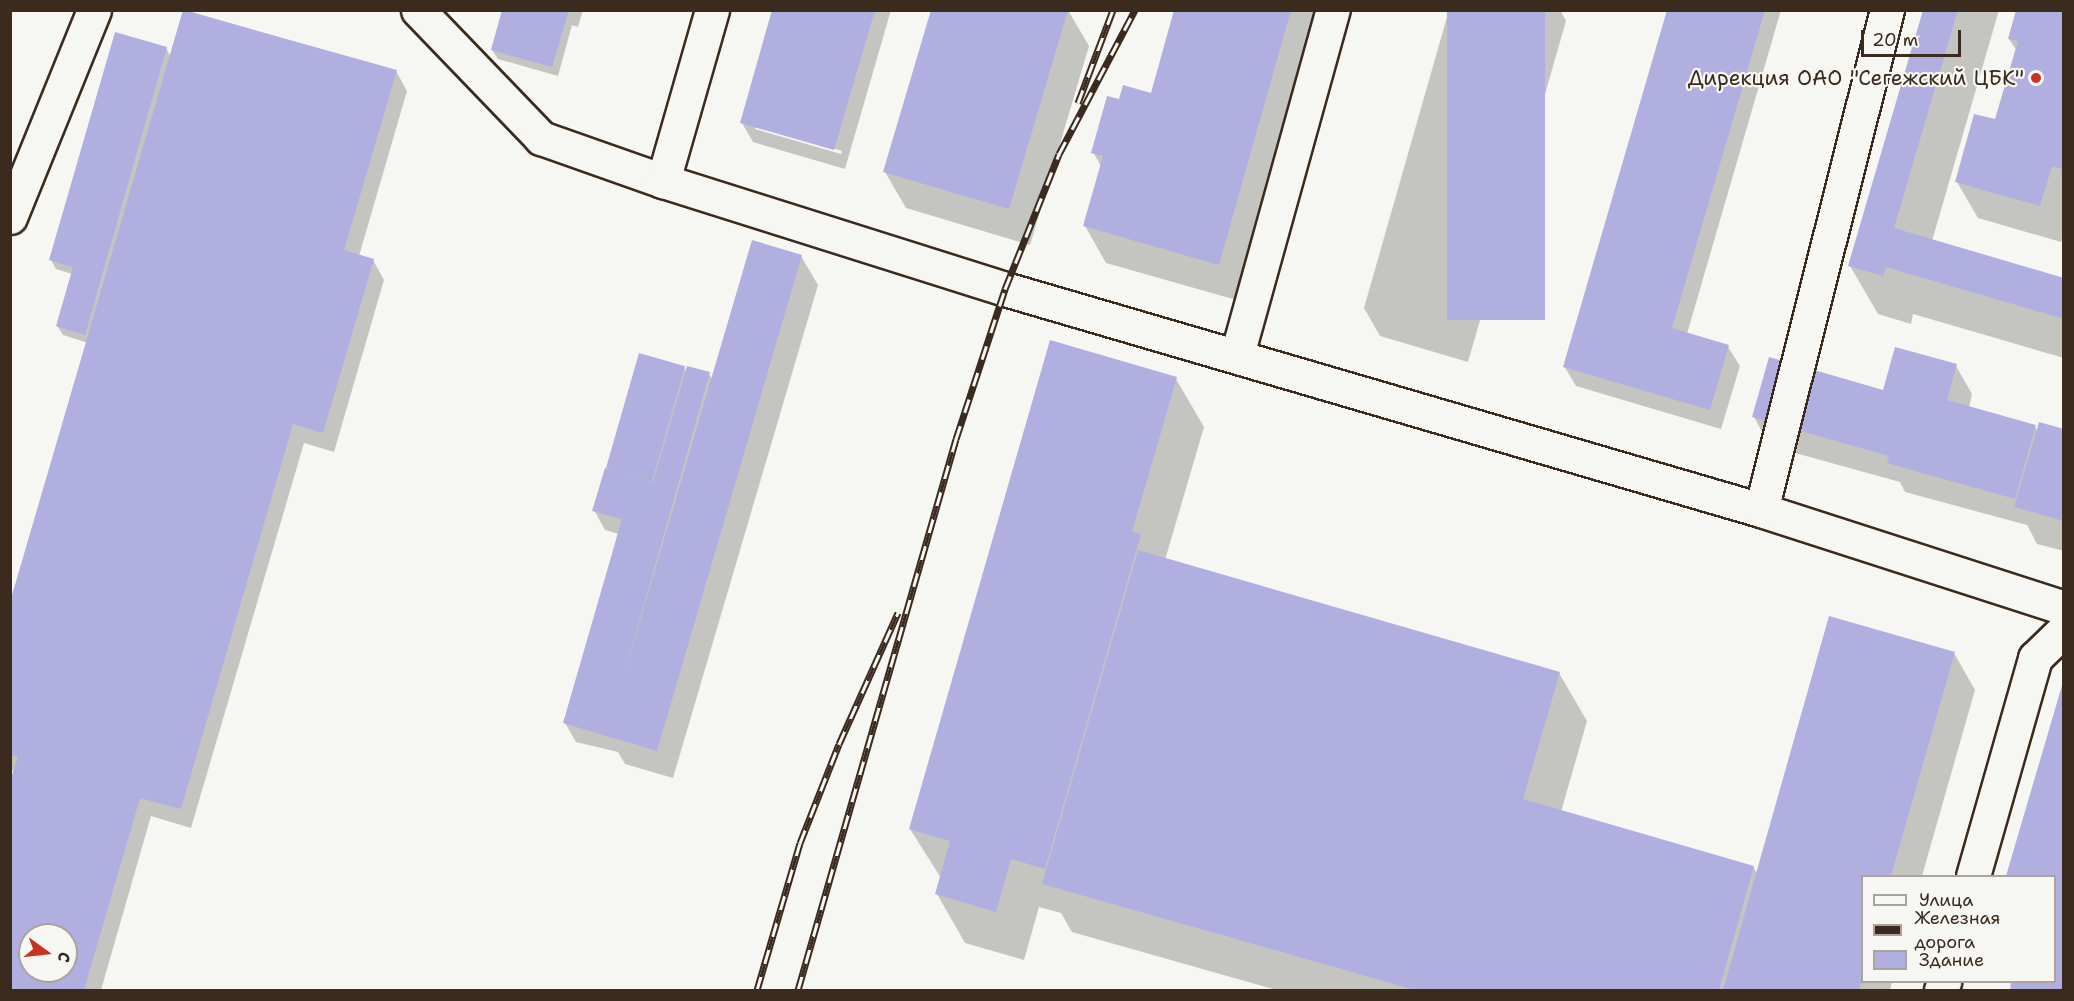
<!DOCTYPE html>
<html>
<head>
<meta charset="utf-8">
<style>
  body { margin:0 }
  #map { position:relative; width:2074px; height:1001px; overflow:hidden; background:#f6f6f2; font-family:"Shantell Sans",sans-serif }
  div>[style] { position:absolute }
  .shadow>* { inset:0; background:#0003 }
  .building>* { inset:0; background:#b0afe0; transform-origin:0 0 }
  .roads { filter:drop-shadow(2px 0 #3b2a1e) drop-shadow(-2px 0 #3b2a1e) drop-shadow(0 2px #3b2a1e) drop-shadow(0 -2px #3b2a1e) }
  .minor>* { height:33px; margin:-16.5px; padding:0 16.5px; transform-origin:16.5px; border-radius:16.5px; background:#f6f6f2 }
  .rail>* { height:7px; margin-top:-3.5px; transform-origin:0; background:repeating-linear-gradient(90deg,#f6f6f2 0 14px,#3b2a1e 0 28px); box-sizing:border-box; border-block:2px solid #3b2a1e }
  .dots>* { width:16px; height:16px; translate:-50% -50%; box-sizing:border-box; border:3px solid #f6f6f2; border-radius:50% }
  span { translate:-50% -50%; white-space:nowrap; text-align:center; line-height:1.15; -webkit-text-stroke:4.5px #f6f6f2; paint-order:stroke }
  .poi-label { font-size:21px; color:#3b2a1e }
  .right { translate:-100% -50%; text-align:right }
  .frame { position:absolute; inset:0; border:12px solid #3b2a1e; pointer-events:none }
  .legend { position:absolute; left:1861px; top:875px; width:195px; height:108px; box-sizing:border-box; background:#f6f6f2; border:2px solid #aba49d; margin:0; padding:8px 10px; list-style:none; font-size:18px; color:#3b2a1e }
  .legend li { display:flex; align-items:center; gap:12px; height:30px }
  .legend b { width:30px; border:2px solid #aba49d }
  .north { position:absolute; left:18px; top:923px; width:60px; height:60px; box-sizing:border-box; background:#f6f6f2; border:2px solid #aba49d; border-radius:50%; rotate:105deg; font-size:16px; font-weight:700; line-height:24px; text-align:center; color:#3b2a1e }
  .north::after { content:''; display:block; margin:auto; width:21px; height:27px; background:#c8321e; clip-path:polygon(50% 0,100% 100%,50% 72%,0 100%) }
  .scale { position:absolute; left:1861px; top:30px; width:100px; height:27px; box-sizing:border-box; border:3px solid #3b2a1e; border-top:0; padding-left:8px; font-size:18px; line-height:21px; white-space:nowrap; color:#3b2a1e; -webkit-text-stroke:4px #f6f6f2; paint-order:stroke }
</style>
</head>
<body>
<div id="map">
  <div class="shadow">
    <i style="clip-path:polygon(evenodd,185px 10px,396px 71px,407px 91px,359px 256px,373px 260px,384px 280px,334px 452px,304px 443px,191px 828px,151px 816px,101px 990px,10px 990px,10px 786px,15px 771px,10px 770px,10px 607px,88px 343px,63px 335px,57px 326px,72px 274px,56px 269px,51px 260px,166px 48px,171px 57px,185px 10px,30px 935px,66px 935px,66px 971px,30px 971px,30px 935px)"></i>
    <i style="clip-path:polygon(504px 10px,583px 10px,578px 27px,572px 25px,558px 76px,498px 59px,492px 50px)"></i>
    <i style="clip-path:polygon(evenodd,774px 10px,891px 10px,845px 169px,753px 142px,742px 123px,774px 10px,755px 125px,842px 151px,841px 154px,755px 129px,755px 125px)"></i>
    <i style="clip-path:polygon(933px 10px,1068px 10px,1089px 46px,1030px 245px,906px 208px,885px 172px)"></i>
    <i style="clip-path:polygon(1176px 10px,1326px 10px,1240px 301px,1106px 263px,1085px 226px,1102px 168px,1093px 152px,1120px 101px,1152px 95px)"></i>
    <i style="clip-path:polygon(1449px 10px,1560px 10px,1566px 21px,1468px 362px,1380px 336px,1364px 308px)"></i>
    <i style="clip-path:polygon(1668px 10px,1781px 10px,1687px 334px,1728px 347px,1740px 366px,1721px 429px,1576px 386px,1564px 366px)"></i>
    <i style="clip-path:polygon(1925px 10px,1999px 10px,1932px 241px,2064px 279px,2064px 358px,1913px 314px,1911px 324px,1878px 314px,1850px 266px)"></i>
    <i style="clip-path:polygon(2064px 10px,2064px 233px,2061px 242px,1978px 218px,1957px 182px,1996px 121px,2017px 51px,2009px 39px)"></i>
    <i style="clip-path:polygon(801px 256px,818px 285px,673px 778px,625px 764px,618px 752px,576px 742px,565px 723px,619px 534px,605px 530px,594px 510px,610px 472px,608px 467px,684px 367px,686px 372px,709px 374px,713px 380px)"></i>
    <i style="clip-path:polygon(1956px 366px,1972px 394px,1969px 408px,2035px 427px,2038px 432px,2064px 431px,2064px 551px,2037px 544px,2027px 525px,1905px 492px,1900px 482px,1770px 446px,1754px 417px,1884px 391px)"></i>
    <i style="clip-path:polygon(1176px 379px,1204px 427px,1165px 560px,1559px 673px,1587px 721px,1561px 812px,1753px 867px,1758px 874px,1954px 653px,1975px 690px,1922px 876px,1862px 876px,1862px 982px,1892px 982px,1890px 990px,1276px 990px,1072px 932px,1061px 913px,1039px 907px,1024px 960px,965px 943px,937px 894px,941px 878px,910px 829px)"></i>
    <i style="clip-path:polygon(2063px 686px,2064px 990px,2011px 990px,2010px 982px,2054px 982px,2054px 876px,2008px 876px)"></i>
  </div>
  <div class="building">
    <i style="clip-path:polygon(evenodd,183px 10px,397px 70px,344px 250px,374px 259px,323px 433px,293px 424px,181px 809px,140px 798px,84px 990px,10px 990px,10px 781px,18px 757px,10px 754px,10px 602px,183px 10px,30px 935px,66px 935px,66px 971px,30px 971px,30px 935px)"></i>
    <i style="clip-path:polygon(502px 10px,569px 10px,552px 67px,491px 50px)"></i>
    <i style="clip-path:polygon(772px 10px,875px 10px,834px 150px,740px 123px)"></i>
    <i style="clip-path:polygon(931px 10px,1068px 10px,1009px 209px,883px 172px)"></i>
    <i style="clip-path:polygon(1174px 10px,1291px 10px,1219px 265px,1083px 226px,1103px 156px,1091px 153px,1107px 96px,1119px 99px,1123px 85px,1151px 93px)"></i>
    <i style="left:1447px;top:10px;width:98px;height:310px"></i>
    <i style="clip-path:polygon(1667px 10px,1765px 10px,1672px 328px,1729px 345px,1710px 410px,1563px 367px)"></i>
    <i style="clip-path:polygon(1923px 10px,1958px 10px,1894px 228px,2064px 278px,2064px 319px,1886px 267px,1883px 276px,1848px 266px)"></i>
    <i style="clip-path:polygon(2016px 10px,2064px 10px,2064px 163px,2062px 169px,2052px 166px,2040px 206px,1955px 182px,1974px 114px,1995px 119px,2018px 41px,2008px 39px)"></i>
    <i style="clip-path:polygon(115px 32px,167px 47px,85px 335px,56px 326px,73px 267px,49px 260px)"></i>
    <i style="clip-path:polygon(752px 240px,802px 255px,657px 751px,563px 723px,622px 519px,592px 511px,605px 468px,653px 482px,687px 366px,710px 372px,620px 689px)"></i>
    <i style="clip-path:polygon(1050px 340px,1177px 377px,1132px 532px,1141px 534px,1045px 869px,1011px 859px,996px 912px,935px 894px,950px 841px,909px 829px)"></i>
    <i style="clip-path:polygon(1895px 347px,1957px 364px,1947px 400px,2036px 425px,2015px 499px,1887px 463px,1889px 456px,1752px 417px,1769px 357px,1883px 390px)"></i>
    <i style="left:639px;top:353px;width:48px;height:120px;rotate:16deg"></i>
    <i style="clip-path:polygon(2039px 422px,2064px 429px,2064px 521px,2014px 507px)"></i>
    <i style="clip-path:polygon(1138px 550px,1560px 672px,1523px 799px,1754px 866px,1719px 990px,1415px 990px,1042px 884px)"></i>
    <i style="clip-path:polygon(1829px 616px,1955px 652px,1891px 876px,1862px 876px,1862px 978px,1859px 990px,1723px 990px)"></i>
    <i style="clip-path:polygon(2063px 682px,2064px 990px,2010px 990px,2012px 982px,2054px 982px,2054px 876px,2006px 876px)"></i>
  </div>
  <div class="roads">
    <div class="minor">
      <i style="left:418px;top:10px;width:178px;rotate:46.1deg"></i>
      <i style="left:541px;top:138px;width:129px;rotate:19.4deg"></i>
      <i style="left:712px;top:10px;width:178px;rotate:106deg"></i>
      <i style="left:663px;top:181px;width:359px;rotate:17.5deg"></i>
      <i style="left:1005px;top:289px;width:788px;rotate:16.3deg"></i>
      <i style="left:1761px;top:510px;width:318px;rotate:17.9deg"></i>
      <i style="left:10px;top:217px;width:223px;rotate:-67.9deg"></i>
      <i style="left:1237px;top:355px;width:358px;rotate:-74.5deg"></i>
      <i style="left:1761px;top:510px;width:516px;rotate:-75.86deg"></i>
      <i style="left:1973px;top:876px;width:227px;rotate:-74.1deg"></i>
      <i style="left:2035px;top:658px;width:40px;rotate:-44deg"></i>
      <i style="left:1941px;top:990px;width:9px;rotate:-69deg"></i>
    </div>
  </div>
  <div class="rail">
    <i style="left:1078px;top:103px;width:99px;rotate:-69.4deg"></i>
    <i style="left:757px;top:990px;width:153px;rotate:-73.7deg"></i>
    <i style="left:800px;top:843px;width:106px;rotate:-68.5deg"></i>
    <i style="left:839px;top:744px;width:144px;rotate:-65.8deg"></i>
    <i style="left:798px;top:990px;width:573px;rotate:-74deg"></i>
    <i style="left:956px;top:439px;width:158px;rotate:-71.9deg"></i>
    <i style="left:1005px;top:289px;width:145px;rotate:-68.2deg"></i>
    <i style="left:1059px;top:154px;width:163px;rotate:-62.2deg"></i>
  </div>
  <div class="dots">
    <i style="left:2036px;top:78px;background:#c8321e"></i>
  </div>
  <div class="poi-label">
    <span class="right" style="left:2024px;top:78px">Дирекция ОАО "Сегежский ЦБК"</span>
  </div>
  <div class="frame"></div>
  <ul class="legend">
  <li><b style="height:8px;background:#f6f6f2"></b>Улица</li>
  <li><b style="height:8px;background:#3b2a1e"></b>Железная дорога</li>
  <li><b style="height:16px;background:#b0afe0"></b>Здание</li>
  </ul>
  <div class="north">С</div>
  <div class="scale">20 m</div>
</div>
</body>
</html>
